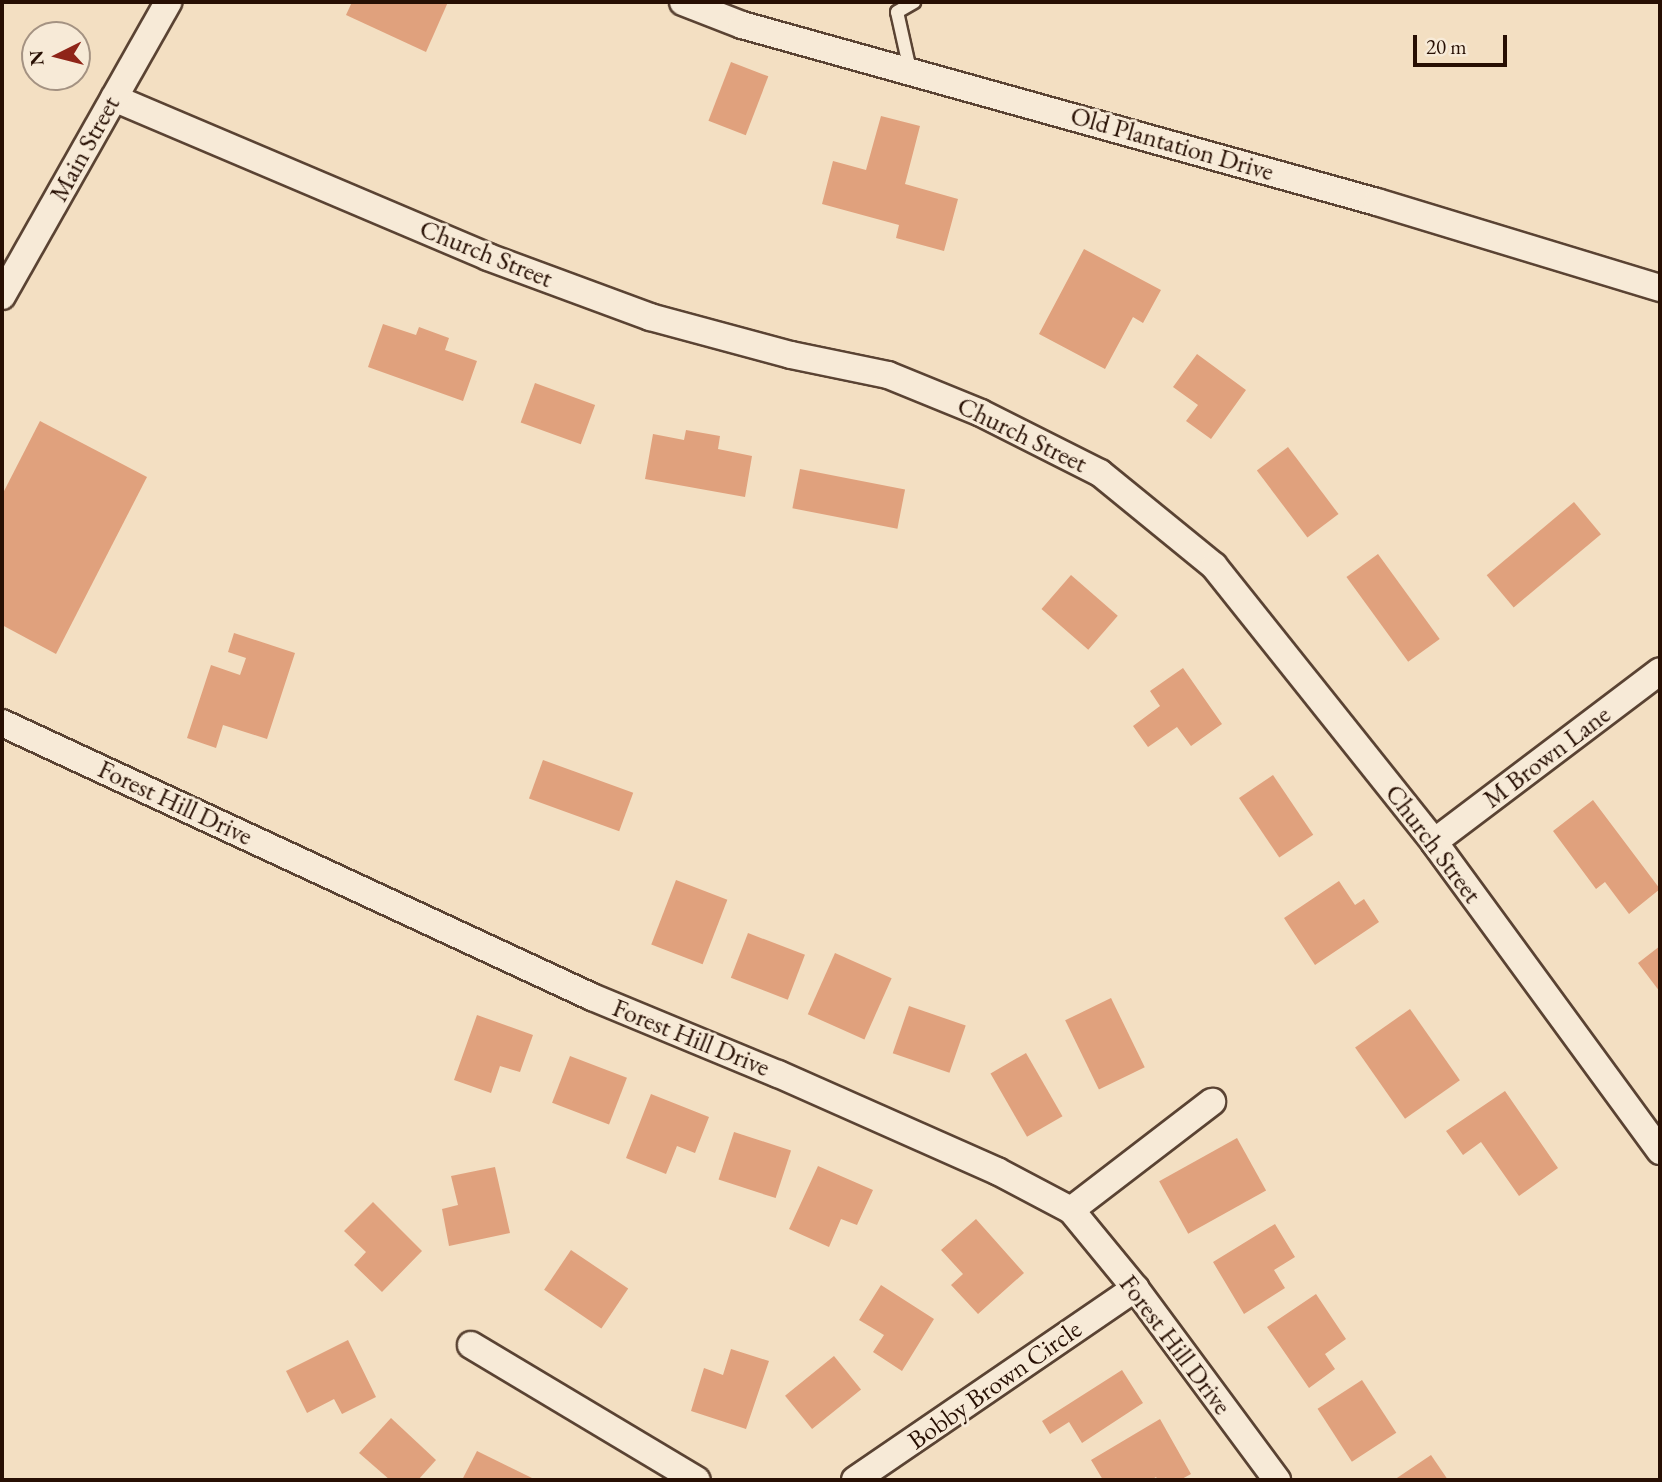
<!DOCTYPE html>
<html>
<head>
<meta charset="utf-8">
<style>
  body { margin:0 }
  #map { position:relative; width:1662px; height:1482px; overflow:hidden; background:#f3dfc2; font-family:"EB Garamond",serif }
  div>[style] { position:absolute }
  .building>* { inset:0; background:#e0a17d; transform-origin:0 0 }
  .roads { filter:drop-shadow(2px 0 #5a4333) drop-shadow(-2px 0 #5a4333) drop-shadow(0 2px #5a4333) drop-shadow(0 -2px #5a4333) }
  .lane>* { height:12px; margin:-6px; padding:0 6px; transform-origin:6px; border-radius:6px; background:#f7ead7 }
  .street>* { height:26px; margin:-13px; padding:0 13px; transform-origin:13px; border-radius:13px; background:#f7ead7 }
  span { translate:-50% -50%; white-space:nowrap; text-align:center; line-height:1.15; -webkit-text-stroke:6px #f7ead7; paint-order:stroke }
  .street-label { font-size:26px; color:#270f03 }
  .frame { position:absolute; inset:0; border:4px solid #270f03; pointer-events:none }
  .north { position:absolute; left:21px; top:21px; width:70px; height:70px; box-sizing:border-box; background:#f7ead7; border:2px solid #a49282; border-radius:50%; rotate:264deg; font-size:19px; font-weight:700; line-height:28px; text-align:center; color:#270f03 }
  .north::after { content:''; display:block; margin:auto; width:24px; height:32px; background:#8f2418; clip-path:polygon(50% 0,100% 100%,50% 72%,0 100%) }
  .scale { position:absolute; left:1413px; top:35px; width:94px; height:32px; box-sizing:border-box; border:4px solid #270f03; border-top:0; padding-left:9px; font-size:21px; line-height:24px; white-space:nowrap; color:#270f03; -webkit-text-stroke:5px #f7ead7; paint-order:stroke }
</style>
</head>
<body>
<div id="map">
  <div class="building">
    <i style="clip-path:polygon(352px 2px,448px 2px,426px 52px,346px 15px)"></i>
    <i style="left:731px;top:62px;width:40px;height:63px;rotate:21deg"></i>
    <i style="clip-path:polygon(881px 116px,920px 126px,905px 184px,958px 199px,944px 251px,896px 238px,899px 225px,822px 204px,833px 161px,866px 170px)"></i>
    <i style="clip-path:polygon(1084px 249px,1161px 290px,1143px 323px,1133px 317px,1105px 369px,1039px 334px)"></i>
    <i style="clip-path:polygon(383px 324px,416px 335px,419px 327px,449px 338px,445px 350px,477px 361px,463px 401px,368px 367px)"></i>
    <i style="clip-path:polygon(1197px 354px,1246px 390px,1211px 439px,1186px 421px,1198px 405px,1173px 387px)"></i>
    <i style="left:535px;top:383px;width:64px;height:42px;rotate:20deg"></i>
    <i style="clip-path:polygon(40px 421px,147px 477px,56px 654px,2px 625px,2px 495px)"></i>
    <i style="clip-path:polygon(686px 430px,720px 436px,718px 449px,752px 456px,745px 497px,645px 479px,653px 434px,684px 440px)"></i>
    <i style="left:1288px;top:447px;width:84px;height:39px;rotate:53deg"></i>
    <i style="left:800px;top:469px;width:107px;height:40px;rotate:11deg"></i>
    <i style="left:1574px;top:502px;width:42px;height:114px;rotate:50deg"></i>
    <i style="left:1378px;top:554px;width:105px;height:39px;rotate:54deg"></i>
    <i style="left:1071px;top:575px;width:62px;height:45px;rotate:41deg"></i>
    <i style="clip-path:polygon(234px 633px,295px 653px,267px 739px,223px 725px,216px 748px,187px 738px,211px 665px,240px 675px,246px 658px,228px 652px)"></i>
    <i style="clip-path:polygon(1183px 668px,1222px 724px,1191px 746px,1177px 727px,1148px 747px,1133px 726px,1160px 706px,1150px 691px)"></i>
    <i style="left:543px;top:760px;width:96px;height:41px;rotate:20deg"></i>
    <i style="left:1273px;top:775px;width:72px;height:41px;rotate:56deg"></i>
    <i style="clip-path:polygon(1593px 800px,1660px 889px,1629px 914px,1605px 882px,1596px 889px,1553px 831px)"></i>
    <i style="left:676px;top:880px;width:55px;height:69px;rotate:21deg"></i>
    <i style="clip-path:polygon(1339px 881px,1355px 905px,1364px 899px,1379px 922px,1315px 965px,1284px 918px)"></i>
    <i style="left:748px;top:933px;width:61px;height:48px;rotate:21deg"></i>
    <i style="clip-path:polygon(1660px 946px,1660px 992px,1638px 963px)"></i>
    <i style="left:835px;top:953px;width:62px;height:67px;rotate:24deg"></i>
    <i style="left:1111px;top:998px;width:77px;height:51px;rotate:64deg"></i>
    <i style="left:909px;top:1006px;width:60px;height:50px;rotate:19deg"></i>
    <i style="left:1410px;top:1009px;width:87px;height:67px;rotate:55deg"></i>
    <i style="clip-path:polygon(477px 1015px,533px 1035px,520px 1072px,500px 1066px,491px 1093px,454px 1080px)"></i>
    <i style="left:1026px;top:1053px;width:73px;height:41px;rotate:60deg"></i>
    <i style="left:570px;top:1056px;width:61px;height:50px;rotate:21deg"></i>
    <i style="clip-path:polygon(1505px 1091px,1558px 1168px,1519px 1196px,1481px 1142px,1463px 1155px,1446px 1131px)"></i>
    <i style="clip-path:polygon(651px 1094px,709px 1117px,695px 1153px,677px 1146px,666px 1174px,626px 1158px)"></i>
    <i style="left:734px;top:1132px;width:60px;height:50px;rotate:18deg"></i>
    <i style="left:1237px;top:1138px;width:60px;height:89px;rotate:61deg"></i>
    <i style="clip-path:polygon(818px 1166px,873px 1190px,857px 1225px,841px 1219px,829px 1247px,789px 1229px)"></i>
    <i style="clip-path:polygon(495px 1167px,510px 1233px,449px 1246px,442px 1209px,458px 1205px,451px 1176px)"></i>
    <i style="clip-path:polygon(373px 1202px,422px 1251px,382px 1292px,354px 1265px,366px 1252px,344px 1231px)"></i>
    <i style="clip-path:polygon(976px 1219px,1024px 1273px,978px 1314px,951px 1285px,963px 1274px,941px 1250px)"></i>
    <i style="clip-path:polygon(1275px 1224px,1295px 1257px,1274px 1270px,1285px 1288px,1244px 1314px,1213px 1262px)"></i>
    <i style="left:571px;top:1250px;width:69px;height:48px;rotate:34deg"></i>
    <i style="clip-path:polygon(881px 1285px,934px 1319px,902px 1371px,873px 1352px,884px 1335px,859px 1320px)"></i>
    <i style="clip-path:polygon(1316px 1294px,1346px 1339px,1325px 1354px,1335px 1369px,1309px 1388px,1267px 1327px)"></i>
    <i style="clip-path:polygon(348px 1340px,376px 1397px,342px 1414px,334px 1399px,307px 1413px,286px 1371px)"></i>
    <i style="clip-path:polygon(731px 1349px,769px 1361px,746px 1429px,691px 1411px,704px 1368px,723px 1375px)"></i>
    <i style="left:834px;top:1356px;width:43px;height:63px;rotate:51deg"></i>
    <i style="clip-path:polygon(1122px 1370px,1143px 1403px,1082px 1443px,1069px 1422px,1050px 1434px,1042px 1421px)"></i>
    <i style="left:1362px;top:1380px;width:63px;height:53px;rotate:57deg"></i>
    <i style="clip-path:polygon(391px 1418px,436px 1460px,418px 1480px,390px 1480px,359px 1453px)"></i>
    <i style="clip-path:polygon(1160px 1419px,1191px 1474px,1180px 1480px,1158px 1480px,1156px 1477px,1151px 1480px,1103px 1480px,1091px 1460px)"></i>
    <i style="clip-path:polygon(477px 1451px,532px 1478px,531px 1480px,462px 1480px)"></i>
    <i style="clip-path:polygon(1431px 1455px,1448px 1480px,1394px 1480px)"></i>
  </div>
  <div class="roads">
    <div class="lane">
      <i style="left:910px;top:70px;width:59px;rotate:-102.6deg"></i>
      <i style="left:897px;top:12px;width:20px;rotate:-30deg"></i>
    </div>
    <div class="street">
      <i style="left:683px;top:2px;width:63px;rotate:21.3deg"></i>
      <i style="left:742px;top:25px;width:659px;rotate:15.58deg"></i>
      <i style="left:1377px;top:202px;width:296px;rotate:16.9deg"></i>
      <i style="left:114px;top:98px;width:406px;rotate:23deg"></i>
      <i style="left:488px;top:257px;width:173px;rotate:20.3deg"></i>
      <i style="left:650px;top:317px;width:146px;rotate:15.1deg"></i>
      <i style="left:791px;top:355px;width:99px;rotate:11.7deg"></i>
      <i style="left:888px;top:375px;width:100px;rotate:22.2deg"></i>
      <i style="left:981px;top:413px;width:133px;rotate:26.8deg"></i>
      <i style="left:1100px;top:473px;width:147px;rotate:39.2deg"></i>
      <i style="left:1214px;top:566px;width:353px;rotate:51.4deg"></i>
      <i style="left:1434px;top:842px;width:383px;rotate:53.8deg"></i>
      <i style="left:2px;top:296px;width:338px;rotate:-60.5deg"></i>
      <i style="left:2px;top:723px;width:651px;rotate:24.91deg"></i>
      <i style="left:592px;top:997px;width:201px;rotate:22.5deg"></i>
      <i style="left:778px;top:1074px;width:240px;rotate:23.9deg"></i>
      <i style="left:997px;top:1171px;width:84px;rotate:27.8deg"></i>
      <i style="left:1071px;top:1210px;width:101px;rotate:50.6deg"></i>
      <i style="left:1135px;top:1288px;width:239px;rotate:53.5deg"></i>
      <i style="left:1434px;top:842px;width:283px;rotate:-37.1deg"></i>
      <i style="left:1071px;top:1210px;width:178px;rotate:-37.5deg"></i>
      <i style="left:471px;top:1345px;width:263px;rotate:30.9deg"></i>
      <i style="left:855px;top:1480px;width:340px;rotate:-34.4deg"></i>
    </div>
  </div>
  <div class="street-label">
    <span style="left:1172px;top:144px;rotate:16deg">Old Plantation Drive</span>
    <span style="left:85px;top:149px;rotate:-61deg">Main Street</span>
    <span style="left:486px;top:254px;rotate:22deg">Church Street</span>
    <span style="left:1022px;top:435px;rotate:26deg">Church Street</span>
    <span style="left:1547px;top:757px;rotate:-37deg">M Brown Lane</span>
    <span style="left:175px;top:803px;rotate:25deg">Forest Hill Drive</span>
    <span style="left:1433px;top:844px;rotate:53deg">Church Street</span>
    <span style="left:691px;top:1038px;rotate:22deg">Forest Hill Drive</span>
    <span style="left:1175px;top:1345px;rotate:53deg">Forest Hill Drive</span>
    <span style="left:995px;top:1385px;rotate:-35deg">Bobby Brown Circle</span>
  </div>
  <div class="frame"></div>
  <div class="north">N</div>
  <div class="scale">20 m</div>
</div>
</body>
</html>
